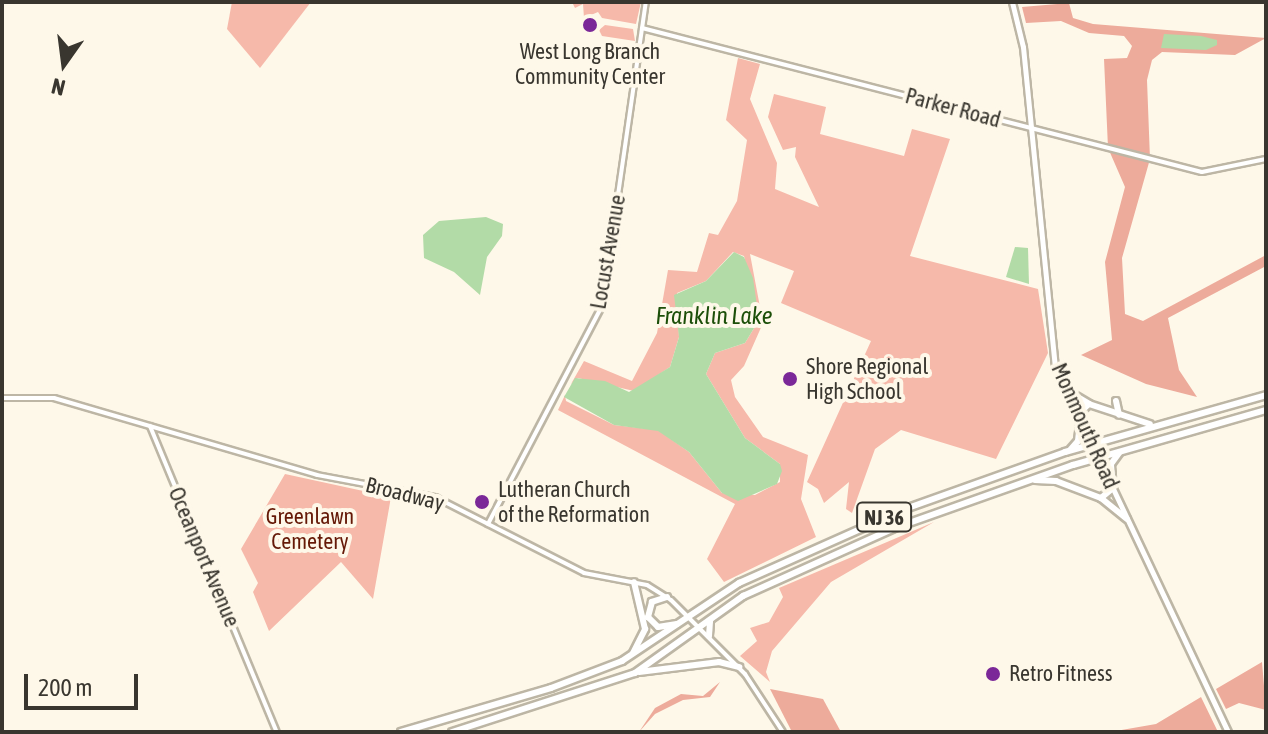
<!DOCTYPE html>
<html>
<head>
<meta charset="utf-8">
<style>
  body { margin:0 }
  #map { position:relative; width:1268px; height:734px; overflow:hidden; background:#fef8e9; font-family:"Asap Condensed",sans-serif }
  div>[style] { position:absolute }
  .green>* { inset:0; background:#f6b9aa }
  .forest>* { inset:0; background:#edab9b }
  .water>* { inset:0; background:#b2dba7 }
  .roads { filter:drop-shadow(2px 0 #bdb6a5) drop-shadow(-2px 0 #bdb6a5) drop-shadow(0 2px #bdb6a5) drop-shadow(0 -2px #bdb6a5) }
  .tertiary>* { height:4px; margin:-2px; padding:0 2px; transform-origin:2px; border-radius:2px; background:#fff }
  .secondary>* { height:5px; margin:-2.5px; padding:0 2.5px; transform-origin:2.5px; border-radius:2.5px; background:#fff }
  .trunk>* { height:6px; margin:-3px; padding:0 3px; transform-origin:3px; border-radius:3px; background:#fff }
  .dots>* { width:22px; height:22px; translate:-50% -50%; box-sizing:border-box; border:4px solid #fef8e9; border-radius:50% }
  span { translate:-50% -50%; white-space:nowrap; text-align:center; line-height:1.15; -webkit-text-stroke:8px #fef8e9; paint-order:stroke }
  .shield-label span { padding:2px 6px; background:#fef8e9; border:2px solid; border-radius:6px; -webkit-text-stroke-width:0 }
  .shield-label { font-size:20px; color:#39362f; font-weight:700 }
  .poi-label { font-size:22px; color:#39362f }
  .left { translate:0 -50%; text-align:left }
  .street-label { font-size:22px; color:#39362f }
  .park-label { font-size:22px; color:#651907 }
  .water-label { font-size:24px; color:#1c4f09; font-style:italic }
  .frame { position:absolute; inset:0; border:4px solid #39362f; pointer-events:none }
  .north { position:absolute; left:24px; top:24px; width:80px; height:80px; -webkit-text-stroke:6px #fef8e9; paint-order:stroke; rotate:194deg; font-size:22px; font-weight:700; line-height:32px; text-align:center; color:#39362f }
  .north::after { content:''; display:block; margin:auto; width:28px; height:36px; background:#39362f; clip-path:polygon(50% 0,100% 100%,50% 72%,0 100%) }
  .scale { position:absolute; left:24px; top:674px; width:114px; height:36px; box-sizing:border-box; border:4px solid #39362f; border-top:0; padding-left:10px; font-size:24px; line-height:28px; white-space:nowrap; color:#39362f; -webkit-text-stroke:6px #fef8e9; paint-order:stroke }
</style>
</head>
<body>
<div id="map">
  <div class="green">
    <i style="clip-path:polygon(232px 2px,311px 2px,260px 68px,227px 29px)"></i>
    <i style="clip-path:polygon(572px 2px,641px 2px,636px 24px,602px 18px,598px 12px,584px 18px,583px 4px,575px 8px)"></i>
    <i style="clip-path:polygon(605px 25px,633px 29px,635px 41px,602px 36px,599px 30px)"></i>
    <i style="clip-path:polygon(738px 58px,760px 64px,750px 99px,777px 163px,775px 189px,819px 207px,795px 157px,796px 147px,783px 150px,768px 117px,774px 94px,826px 107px,820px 134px,904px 156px,912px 129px,950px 139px,910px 256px,1038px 289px,1048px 353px,996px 459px,901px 430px,875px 449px,852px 513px,846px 509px,849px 482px,824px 503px,818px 489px,807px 482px,871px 341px,781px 303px,794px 271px,750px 254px,763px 323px,744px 366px,731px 380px,735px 397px,763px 437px,808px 455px,801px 499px,816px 537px,724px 582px,707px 559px,735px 504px,558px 410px,565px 395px,566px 401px,614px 425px,658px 430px,689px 452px,722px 493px,755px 495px,780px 482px,780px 464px,745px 438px,706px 374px,715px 353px,745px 343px,759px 320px,744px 256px,733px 252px,706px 281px,677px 293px,679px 337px,670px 367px,634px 391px,578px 378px,571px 384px,584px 361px,632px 381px,657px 333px,668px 270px,697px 272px,709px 233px,718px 235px,737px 201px,747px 140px,726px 120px)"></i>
    <i style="clip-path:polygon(285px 474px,391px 497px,373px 599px,341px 562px,269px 631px,253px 592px,258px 583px,241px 549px)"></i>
    <i style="clip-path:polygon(934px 522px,831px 582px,772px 651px,766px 672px,770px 682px,740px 656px,757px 641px,750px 628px,769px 622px,783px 597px,779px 588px)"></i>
  </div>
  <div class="forest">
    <i style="clip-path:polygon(1069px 3px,1073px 18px,1093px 24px,1266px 38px,1235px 55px,1162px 52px,1152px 60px,1147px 80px,1150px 159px,1122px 258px,1125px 314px,1143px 321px,1266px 255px,1266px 266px,1168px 318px,1179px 370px,1197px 397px,1146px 384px,1081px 355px,1112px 340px,1105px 262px,1125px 187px,1108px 148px,1104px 59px,1127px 58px,1132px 46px,1124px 36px,1089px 33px,1061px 21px,1026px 23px,1022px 7px)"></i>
    <i style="clip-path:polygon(1262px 662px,1266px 710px,1239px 703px,1226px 709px,1216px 689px)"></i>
    <i style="clip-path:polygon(720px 682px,710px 697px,683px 700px,655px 714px,639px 732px,655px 708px,681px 694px,703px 696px)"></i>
    <i style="clip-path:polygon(770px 689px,823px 699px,841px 732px,792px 732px)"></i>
    <i style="clip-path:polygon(1201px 697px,1218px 732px,1110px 732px,1156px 724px)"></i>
  </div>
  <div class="water">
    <i style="clip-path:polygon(1164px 34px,1201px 36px,1217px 40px,1217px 45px,1206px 50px,1161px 48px)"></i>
    <i style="clip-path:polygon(486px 217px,503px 224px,502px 236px,487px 257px,480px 295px,454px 272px,424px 258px,423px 235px,439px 221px)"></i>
    <i style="clip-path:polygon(1015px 247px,1028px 248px,1029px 284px,1006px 277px)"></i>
    <i style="clip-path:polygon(734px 252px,744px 257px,753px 278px,759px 320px,745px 343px,715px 353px,706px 374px,745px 438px,780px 464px,782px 471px,777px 484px,738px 501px,722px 493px,689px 452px,658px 431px,614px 425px,564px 397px,575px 378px,605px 381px,629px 392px,670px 367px,679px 337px,674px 295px,706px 281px)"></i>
  </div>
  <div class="roads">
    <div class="tertiary">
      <i style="left:642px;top:28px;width:578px;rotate:14.42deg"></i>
      <i style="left:1202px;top:172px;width:65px;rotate:-11.5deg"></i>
      <i style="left:2px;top:398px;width:52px"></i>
      <i style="left:54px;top:398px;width:274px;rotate:16.3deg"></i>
      <i style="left:317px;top:475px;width:120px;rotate:10.6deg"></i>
      <i style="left:435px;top:497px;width:167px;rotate:27deg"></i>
      <i style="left:584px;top:573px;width:64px;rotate:10.8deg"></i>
      <i style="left:647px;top:585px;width:28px;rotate:32deg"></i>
      <i style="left:671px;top:600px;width:105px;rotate:45deg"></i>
      <i style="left:745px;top:674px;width:69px;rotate:56.8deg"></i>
      <i style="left:150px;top:426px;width:331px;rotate:67.5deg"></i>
      <i style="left:488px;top:524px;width:246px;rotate:-62.4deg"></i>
      <i style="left:602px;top:306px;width:307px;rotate:-81.8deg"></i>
    </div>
    <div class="secondary">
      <i style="left:1012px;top:2px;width:46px;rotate:76.3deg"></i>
      <i style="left:1023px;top:47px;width:321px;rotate:84.3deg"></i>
      <i style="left:1055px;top:366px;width:405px;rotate:64.7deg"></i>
    </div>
    <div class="trunk">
      <i style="left:1066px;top:390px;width:27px;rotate:31deg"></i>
      <i style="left:1116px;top:401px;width:14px;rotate:78deg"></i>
      <i style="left:1077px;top:415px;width:16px;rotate:-43deg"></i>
      <i style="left:1089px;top:404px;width:64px;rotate:18.2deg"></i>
      <i style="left:1071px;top:449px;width:11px;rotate:-49deg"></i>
      <i style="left:1078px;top:441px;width:20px;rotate:-84deg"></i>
      <i style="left:1035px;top:480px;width:21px;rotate:3deg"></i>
      <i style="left:1056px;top:481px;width:48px;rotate:20.7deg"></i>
      <i style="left:1101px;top:498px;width:33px;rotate:39deg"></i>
      <i style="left:1101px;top:498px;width:16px;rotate:-40deg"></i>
      <i style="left:1113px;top:488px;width:24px;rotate:-95deg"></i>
      <i style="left:1111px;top:464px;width:14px;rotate:-54deg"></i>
      <i style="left:667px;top:597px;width:16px;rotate:162deg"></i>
      <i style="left:652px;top:602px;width:16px;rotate:105deg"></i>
      <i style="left:648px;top:617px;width:14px;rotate:45deg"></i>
      <i style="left:658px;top:627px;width:19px;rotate:-9deg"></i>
      <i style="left:709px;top:636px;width:16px;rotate:-86deg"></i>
      <i style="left:633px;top:653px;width:27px;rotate:-63deg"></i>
      <i style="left:645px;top:629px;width:48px;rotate:-103.2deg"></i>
      <i style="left:639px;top:672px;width:81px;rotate:-7.1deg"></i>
      <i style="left:719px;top:662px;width:21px;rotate:14deg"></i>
      <i style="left:401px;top:732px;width:156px;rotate:-16.3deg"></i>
      <i style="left:551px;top:688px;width:76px;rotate:-20.8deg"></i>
      <i style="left:622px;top:661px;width:141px;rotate:-33.7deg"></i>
      <i style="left:739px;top:583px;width:182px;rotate:-24deg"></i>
      <i style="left:905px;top:509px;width:170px;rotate:-19.6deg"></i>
      <i style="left:1065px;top:452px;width:209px;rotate:-15.8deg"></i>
      <i style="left:452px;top:732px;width:192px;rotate:-17.9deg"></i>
      <i style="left:635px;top:673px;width:133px;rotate:-35.5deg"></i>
      <i style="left:743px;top:596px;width:163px;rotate:-24.2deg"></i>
      <i style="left:892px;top:529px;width:192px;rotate:-19.5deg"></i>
      <i style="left:1073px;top:465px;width:201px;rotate:-15.9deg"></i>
    </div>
  </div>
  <div class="dots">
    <i style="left:590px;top:25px;background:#7b2898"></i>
    <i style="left:790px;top:379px;background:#7b2898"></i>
    <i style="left:482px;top:502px;background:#7b2898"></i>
    <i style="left:993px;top:674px;background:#7b2898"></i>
  </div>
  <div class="shield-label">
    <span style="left:884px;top:517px">NJ 36</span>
  </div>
  <div class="poi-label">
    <span style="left:590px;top:64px">West Long Branch<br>Community Center</span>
    <span class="left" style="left:806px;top:379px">Shore Regional<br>High School</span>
    <span class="left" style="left:498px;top:502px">Lutheran Church<br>of the Reformation</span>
    <span class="left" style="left:1009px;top:674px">Retro Fitness</span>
  </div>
  <div class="street-label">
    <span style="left:953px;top:108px;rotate:15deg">Parker Road</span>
    <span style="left:608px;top:252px;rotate:-80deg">Locust Avenue</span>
    <span style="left:1085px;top:426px;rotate:66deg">Monmouth Road</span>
    <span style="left:405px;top:494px;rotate:14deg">Broadway</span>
    <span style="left:204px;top:557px;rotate:67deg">Oceanport Avenue</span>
  </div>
  <div class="park-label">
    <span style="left:310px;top:529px">Greenlawn<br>Cemetery</span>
  </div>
  <div class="water-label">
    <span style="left:714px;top:316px">Franklin Lake</span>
  </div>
  <div class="frame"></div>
  <div class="north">N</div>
  <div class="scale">200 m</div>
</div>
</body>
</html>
